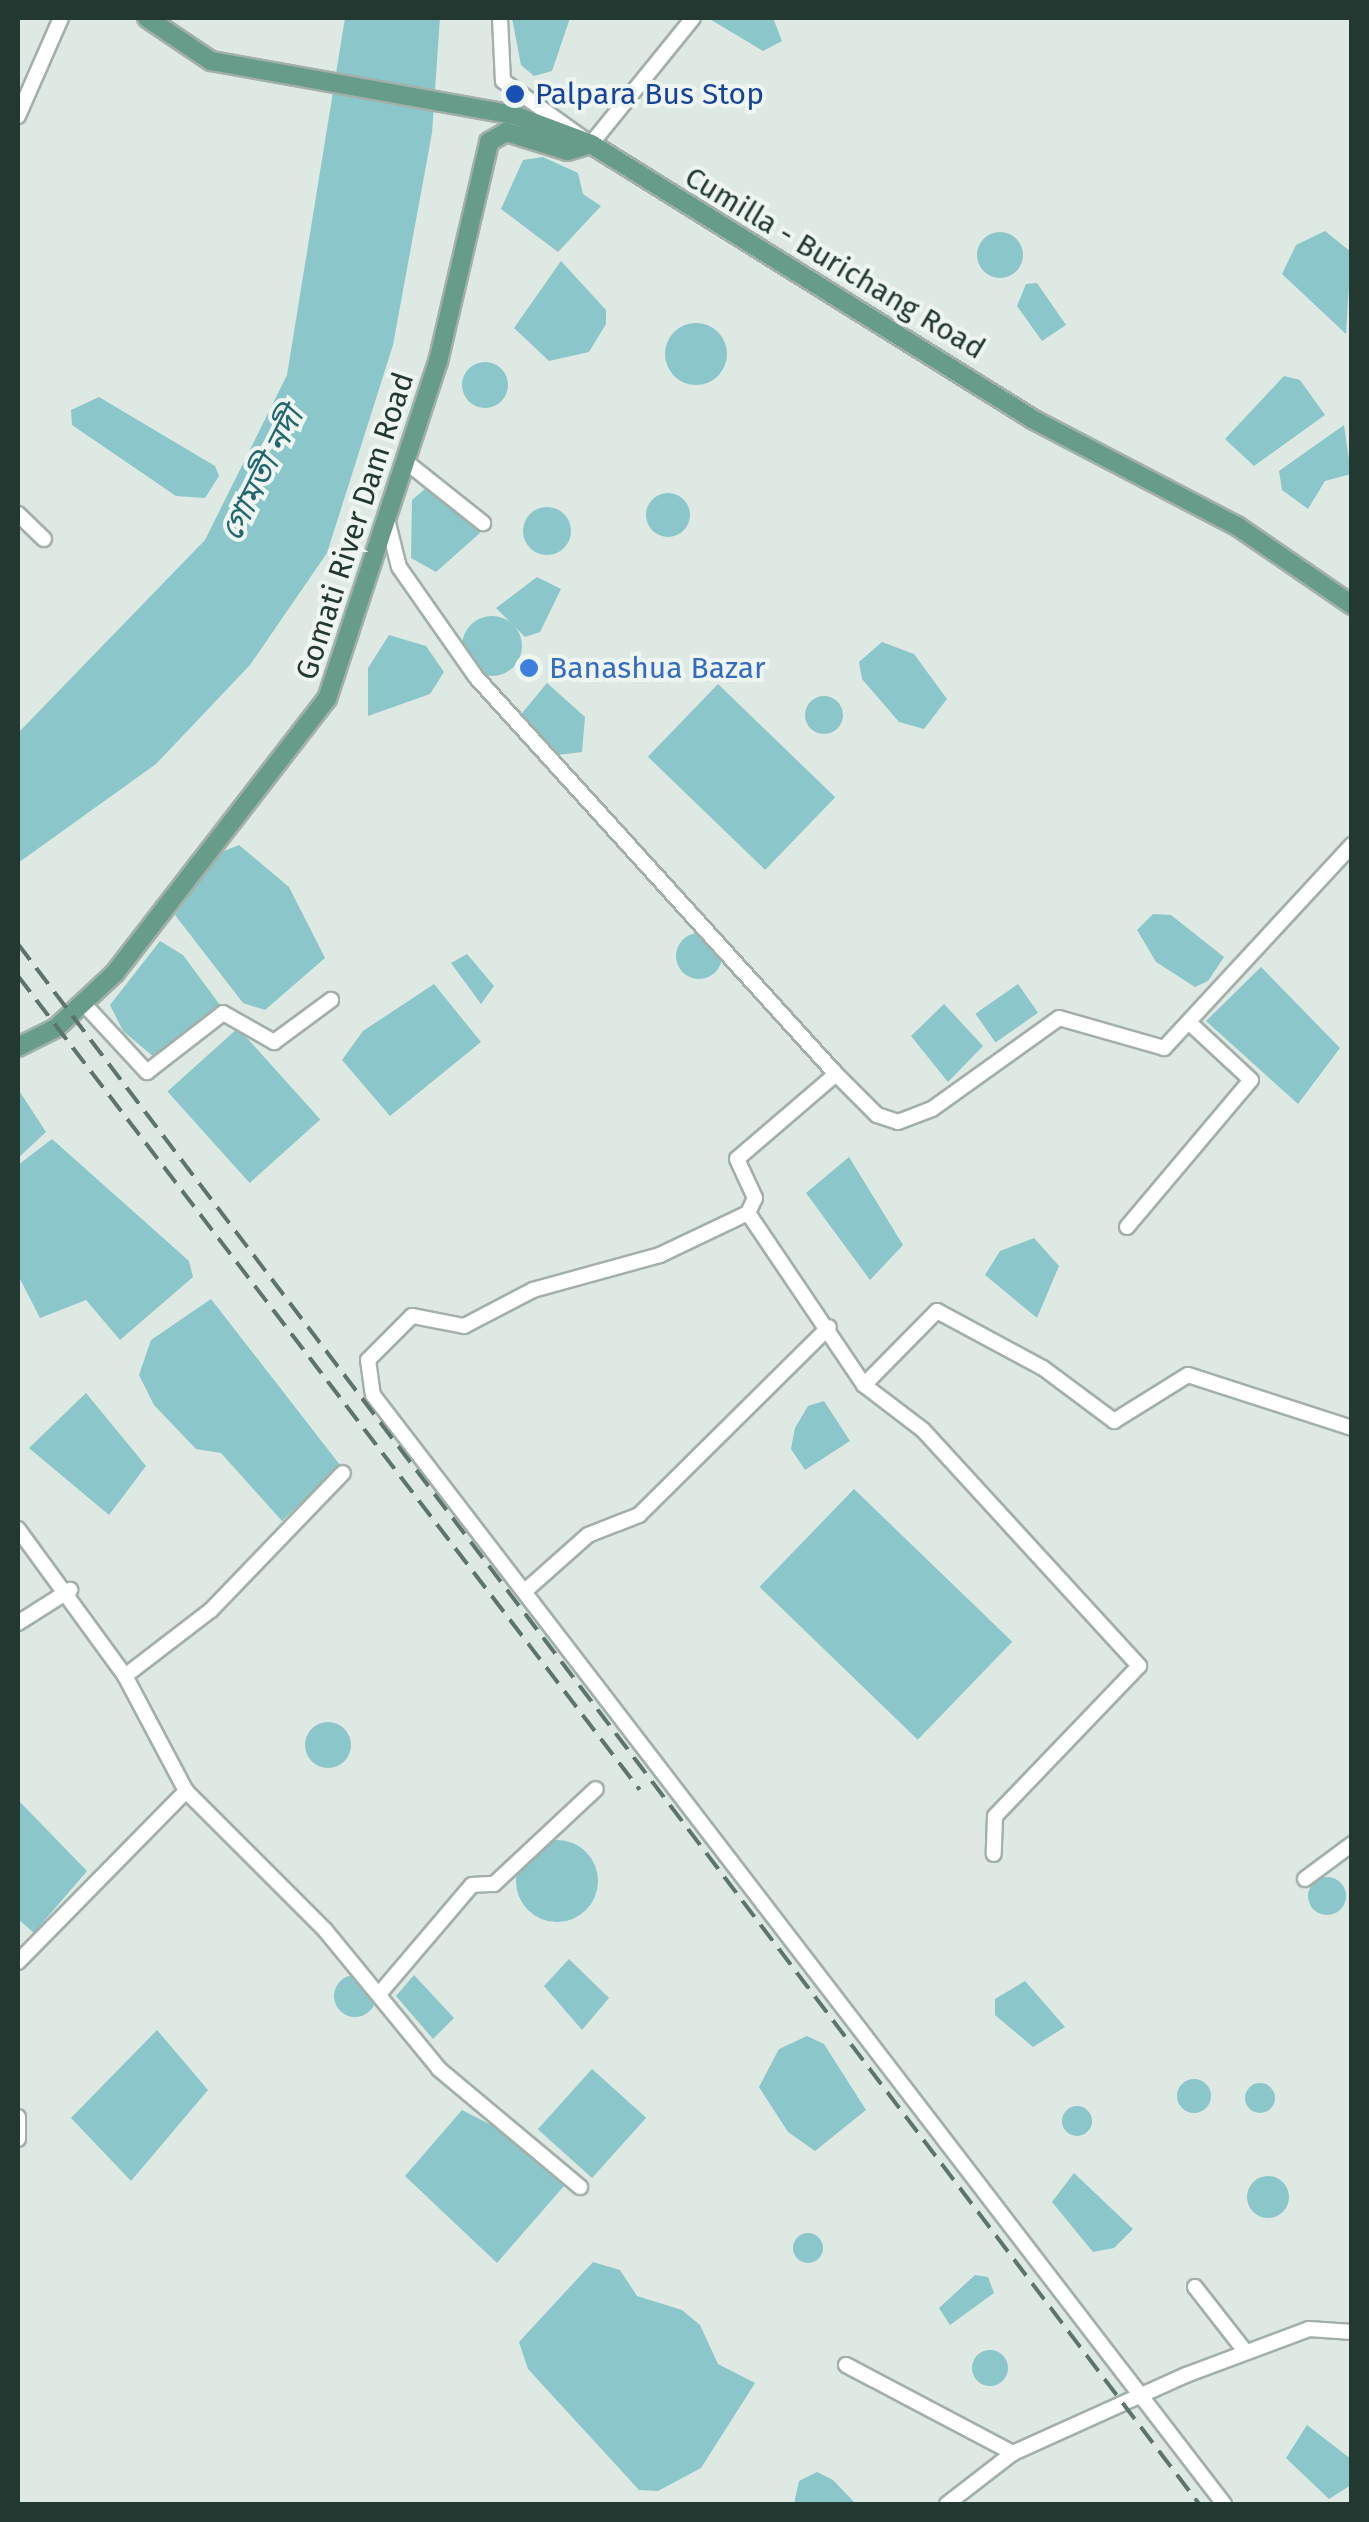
<!DOCTYPE html>
<html>
<head>
<meta charset="utf-8">
<style>
  body { margin:0 }
  #map { position:relative; width:1369px; height:2522px; overflow:hidden; background:#dfe9e4; font-family:"Fira Sans","Noto Sans Bengali",sans-serif }
  div>[style] { position:absolute }
  .water>* { inset:0; background:#8bc6ca; transform-origin:0 0 }
  .round { border-radius:50% }
  .roads { filter:drop-shadow(2px 0 #a3b0aa) drop-shadow(-2px 0 #a3b0aa) drop-shadow(0 2px #a3b0aa) drop-shadow(0 -2px #a3b0aa) }
  .minor>* { height:14px; margin:-7px; padding:0 7px; transform-origin:7px; border-radius:7px; background:#fff }
  .major>* { height:18px; margin:-9px; padding:0 9px; transform-origin:9px; border-radius:9px; background:#679b8a }
  .rail>* { height:4px; margin-top:-2px; transform-origin:0; background:repeating-linear-gradient(90deg,#5c746b 0 20px,transparent 0 30px) }
  .dots>* { width:28px; height:28px; translate:-50% -50%; box-sizing:border-box; border:5px solid #eff6f2; border-radius:50% }
  span { translate:-50% -50%; white-space:nowrap; text-align:center; line-height:1.15; -webkit-text-stroke:8px #eff6f2; paint-order:stroke }
  .transit-label { font-size:30px; color:#164399 }
  .left { translate:0 -50%; text-align:left }
  .street-label { font-size:30px; color:#223830 }
  .shop-label { font-size:30px; color:#366cbe }
  .water-label { font-size:32px; color:#21686e; font-style:italic }
  .frame { position:absolute; inset:0; border:20px solid #223830; pointer-events:none }
</style>
</head>
<body>
<div id="map">
  <div class="water">
    <i style="clip-path:polygon(345px 18px,440px 18px,432px 133px,393px 345px,327px 553px,250px 665px,156px 764px,18px 863px,18px 733px,205px 540px,287px 375px)"></i>
    <i style="clip-path:polygon(512px 18px,570px 18px,552px 71px,534px 76px,521px 65px)"></i>
    <i style="clip-path:polygon(708px 18px,773px 18px,782px 41px,763px 51px)"></i>
    <i style="clip-path:polygon(543px 157px,578px 173px,583px 194px,601px 206px,558px 252px,501px 209px,523px 160px)"></i>
    <i style="clip-path:polygon(1325px 231px,1351px 252px,1346px 334px,1282px 274px,1296px 245px)"></i>
    <i class="round" style="left:977px;top:232px;width:46px;height:46px"></i>
    <i style="clip-path:polygon(561px 261px,606px 310px,606px 324px,589px 352px,549px 361px,514px 328px)"></i>
    <i style="clip-path:polygon(1037px 283px,1066px 325px,1042px 341px,1017px 306px,1026px 284px)"></i>
    <i class="round" style="left:665px;top:323px;width:62px;height:62px"></i>
    <i class="round" style="left:462px;top:362px;width:46px;height:46px"></i>
    <i style="clip-path:polygon(1284px 376px,1300px 380px,1325px 415px,1254px 466px,1225px 439px)"></i>
    <i style="clip-path:polygon(99px 397px,215px 466px,219px 476px,205px 498px,176px 496px,72px 425px,71px 410px)"></i>
    <i style="clip-path:polygon(1344px 425px,1351px 474px,1325px 481px,1308px 509px,1282px 490px,1279px 471px)"></i>
    <i style="clip-path:polygon(426px 488px,466px 511px,480px 533px,436px 572px,411px 558px,412px 500px)"></i>
    <i class="round" style="left:646px;top:493px;width:44px;height:44px"></i>
    <i class="round" style="left:523px;top:507px;width:48px;height:48px"></i>
    <i style="clip-path:polygon(537px 577px,561px 589px,540px 632px,525px 637px,496px 608px)"></i>
    <i class="round" style="left:462px;top:616px;width:60px;height:60px"></i>
    <i style="clip-path:polygon(389px 635px,426px 646px,444px 672px,430px 694px,368px 716px,368px 668px)"></i>
    <i style="clip-path:polygon(882px 642px,914px 654px,947px 699px,924px 729px,899px 722px,862px 679px,859px 662px)"></i>
    <i style="clip-path:polygon(547px 683px,585px 717px,582px 752px,557px 755px,518px 718px)"></i>
    <i style="left:718px;top:684px;width:163px;height:101px;rotate:44deg"></i>
    <i class="round" style="left:805px;top:696px;width:38px;height:38px"></i>
    <i style="clip-path:polygon(239px 845px,289px 887px,325px 958px,265px 1010px,243px 1003px,175px 915px,219px 853px)"></i>
    <i style="clip-path:polygon(1153px 914px,1171px 915px,1224px 957px,1208px 981px,1195px 987px,1156px 962px,1137px 930px)"></i>
    <i class="round" style="left:676px;top:933px;width:46px;height:46px"></i>
    <i style="clip-path:polygon(160px 941px,183px 955px,223px 1009px,155px 1058px,123px 1031px,110px 1005px)"></i>
    <i style="clip-path:polygon(467px 954px,494px 986px,481px 1004px,451px 963px)"></i>
    <i style="clip-path:polygon(1261px 967px,1340px 1048px,1298px 1104px,1206px 1021px)"></i>
    <i style="clip-path:polygon(434px 984px,481px 1042px,390px 1116px,342px 1060px,363px 1031px)"></i>
    <i style="left:1018px;top:984px;width:35px;height:52px;rotate:55deg"></i>
    <i style="clip-path:polygon(944px 1004px,983px 1046px,948px 1082px,911px 1036px)"></i>
    <i style="left:238px;top:1028px;width:123px;height:95px;rotate:48deg"></i>
    <i style="clip-path:polygon(18px 1089px,46px 1132px,18px 1158px)"></i>
    <i style="clip-path:polygon(52px 1139px,189px 1261px,193px 1277px,120px 1340px,86px 1300px,40px 1318px,18px 1275px,18px 1165px)"></i>
    <i style="clip-path:polygon(849px 1157px,903px 1245px,870px 1280px,806px 1193px)"></i>
    <i style="clip-path:polygon(1034px 1238px,1059px 1266px,1037px 1318px,985px 1275px,1000px 1251px)"></i>
    <i style="clip-path:polygon(211px 1299px,340px 1465px,282px 1521px,221px 1453px,196px 1449px,154px 1405px,139px 1375px,151px 1340px)"></i>
    <i style="clip-path:polygon(86px 1393px,146px 1466px,109px 1515px,29px 1448px)"></i>
    <i style="clip-path:polygon(824px 1401px,850px 1441px,805px 1470px,791px 1449px,795px 1428px,808px 1406px)"></i>
    <i style="left:854px;top:1489px;width:220px;height:136px;rotate:44deg"></i>
    <i class="round" style="left:305px;top:1722px;width:46px;height:46px"></i>
    <i style="clip-path:polygon(18px 1800px,87px 1871px,34px 1933px,18px 1919px)"></i>
    <i class="round" style="left:516px;top:1840px;width:82px;height:82px"></i>
    <i class="round" style="left:1308px;top:1877px;width:38px;height:38px"></i>
    <i style="clip-path:polygon(569px 1959px,609px 1998px,582px 2030px,544px 1986px)"></i>
    <i style="clip-path:polygon(414px 1975px,454px 2018px,433px 2039px,396px 1996px)"></i>
    <i class="round" style="left:334px;top:1975px;width:42px;height:42px"></i>
    <i style="clip-path:polygon(1025px 1981px,1065px 2027px,1033px 2047px,995px 2015px,995px 1999px)"></i>
    <i style="clip-path:polygon(157px 2030px,208px 2090px,131px 2181px,71px 2118px)"></i>
    <i style="clip-path:polygon(807px 2036px,824px 2044px,866px 2110px,815px 2151px,788px 2132px,759px 2087px,779px 2049px)"></i>
    <i style="left:592px;top:2069px;width:73px;height:81px;rotate:42deg"></i>
    <i class="round" style="left:1177px;top:2079px;width:34px;height:34px"></i>
    <i class="round" style="left:1245px;top:2083px;width:30px;height:30px"></i>
    <i class="round" style="left:1062px;top:2106px;width:30px;height:30px"></i>
    <i style="clip-path:polygon(462px 2110px,528px 2144px,564px 2186px,497px 2263px,405px 2176px)"></i>
    <i style="clip-path:polygon(1074px 2173px,1133px 2229px,1114px 2248px,1093px 2252px,1052px 2202px)"></i>
    <i class="round" style="left:1247px;top:2176px;width:42px;height:42px"></i>
    <i class="round" style="left:793px;top:2233px;width:30px;height:30px"></i>
    <i style="clip-path:polygon(593px 2262px,620px 2270px,637px 2296px,682px 2310px,700px 2325px,718px 2364px,755px 2383px,701px 2468px,658px 2491px,639px 2490px,528px 2369px,519px 2342px)"></i>
    <i style="clip-path:polygon(975px 2275px,988px 2277px,994px 2293px,950px 2325px,939px 2308px)"></i>
    <i class="round" style="left:972px;top:2350px;width:36px;height:36px"></i>
    <i style="clip-path:polygon(1307px 2425px,1351px 2459px,1351px 2485px,1329px 2499px,1286px 2458px)"></i>
    <i style="clip-path:polygon(817px 2472px,833px 2480px,856px 2504px,794px 2504px,799px 2481px)"></i>
  </div>
  <div class="roads">
    <div class="minor">
      <i style="left:500px;top:18px;width:63px;rotate:87.3deg"></i>
      <i style="left:503px;top:81px;width:108px;rotate:35.6deg"></i>
      <i style="left:591px;top:144px;width:162px;rotate:-51deg"></i>
      <i style="left:18px;top:116px;width:107px;rotate:-66.3deg"></i>
      <i style="left:405px;top:461px;width:100px;rotate:38.5deg"></i>
      <i style="left:18px;top:514px;width:36px;rotate:44deg"></i>
      <i style="left:388px;top:523px;width:45px;rotate:76deg"></i>
      <i style="left:399px;top:567px;width:134px;rotate:55deg"></i>
      <i style="left:476px;top:677px;width:536px;rotate:47.8deg"></i>
      <i style="left:836px;top:1074px;width:130px;rotate:139.4deg"></i>
      <i style="left:737px;top:1159px;width:43px;rotate:65.2deg"></i>
      <i style="left:755px;top:1198px;width:17px;rotate:115deg"></i>
      <i style="left:748px;top:1213px;width:98px;rotate:154.5deg"></i>
      <i style="left:660px;top:1255px;width:132px;rotate:164.6deg"></i>
      <i style="left:533px;top:1290px;width:78px;rotate:152.4deg"></i>
      <i style="left:464px;top:1326px;width:53px;rotate:-169.1deg"></i>
      <i style="left:412px;top:1316px;width:62px;rotate:135deg"></i>
      <i style="left:368px;top:1360px;width:35px;rotate:82deg"></i>
      <i style="left:373px;top:1395px;width:1398px;rotate:52.5deg"></i>
      <i style="left:84px;top:1004px;width:93px;rotate:47.2deg"></i>
      <i style="left:147px;top:1072px;width:96px;rotate:-37.8deg"></i>
      <i style="left:223px;top:1013px;width:59px;rotate:29.6deg"></i>
      <i style="left:274px;top:1042px;width:71px;rotate:-36.4deg"></i>
      <i style="left:836px;top:1074px;width:58px;rotate:45deg"></i>
      <i style="left:877px;top:1115px;width:22px;rotate:18deg"></i>
      <i style="left:898px;top:1122px;width:36px;rotate:-21deg"></i>
      <i style="left:932px;top:1109px;width:156px;rotate:-35.6deg"></i>
      <i style="left:1059px;top:1018px;width:109px;rotate:15.9deg"></i>
      <i style="left:1164px;top:1048px;width:277px;rotate:-47.2deg"></i>
      <i style="left:748px;top:1213px;width:207px;rotate:56deg"></i>
      <i style="left:864px;top:1385px;width:74px;rotate:37.3deg"></i>
      <i style="left:923px;top:1430px;width:320px;rotate:47.5deg"></i>
      <i style="left:1139px;top:1666px;width:208px;rotate:133.8deg"></i>
      <i style="left:995px;top:1816px;width:38px;rotate:92deg"></i>
      <i style="left:1127px;top:1227px;width:192px;rotate:-49.9deg"></i>
      <i style="left:1251px;top:1080px;width:81px;rotate:-137deg"></i>
      <i style="left:864px;top:1385px;width:104px;rotate:-45.4deg"></i>
      <i style="left:937px;top:1311px;width:120px;rotate:28.3deg"></i>
      <i style="left:1043px;top:1368px;width:89px;rotate:36.7deg"></i>
      <i style="left:1114px;top:1421px;width:87px;rotate:-31.9deg"></i>
      <i style="left:1188px;top:1375px;width:172px;rotate:17.9deg"></i>
      <i style="left:18px;top:1529px;width:182px;rotate:53.9deg"></i>
      <i style="left:525px;top:1591px;width:84px;rotate:-41.6deg"></i>
      <i style="left:588px;top:1535px;width:55px;rotate:-21.4deg"></i>
      <i style="left:639px;top:1515px;width:267px;rotate:-44.7deg"></i>
      <i style="left:18px;top:1623px;width:62px;rotate:-32.4deg"></i>
      <i style="left:186px;top:1791px;width:197px;rotate:45deg"></i>
      <i style="left:325px;top:1930px;width:180px;rotate:50.6deg"></i>
      <i style="left:439px;top:2069px;width:184px;rotate:39.9deg"></i>
      <i style="left:1305px;top:1879px;width:59px;rotate:-36.7deg"></i>
      <i style="left:18px;top:1962px;width:240px;rotate:-45.5deg"></i>
      <i style="left:186px;top:1791px;width:130px;rotate:-117.9deg"></i>
      <i style="left:125px;top:1676px;width:108px;rotate:-37.5deg"></i>
      <i style="left:211px;top:1610px;width:190px;rotate:-46.1deg"></i>
      <i style="left:380px;top:1993px;width:142px;rotate:-49.6deg"></i>
      <i style="left:472px;top:1885px;width:22px;rotate:-3deg"></i>
      <i style="left:494px;top:1884px;width:139px;rotate:-43deg"></i>
      <i style="left:18px;top:2117px;width:22px;rotate:90deg"></i>
      <i style="left:1195px;top:2287px;width:81px;rotate:52deg"></i>
      <i style="left:846px;top:2365px;width:189px;rotate:27.8deg"></i>
      <i style="left:947px;top:2504px;width:83px;rotate:-37.7deg"></i>
      <i style="left:1013px;top:2453px;width:190px;rotate:-24.3deg"></i>
      <i style="left:1186px;top:2375px;width:131px;rotate:-20.5deg"></i>
      <i style="left:1309px;top:2329px;width:43px;rotate:4deg"></i>
    </div>
    <div class="major">
      <i style="left:147px;top:18px;width:77px;rotate:33.9deg"></i>
      <i style="left:211px;top:61px;width:308px;rotate:10.1deg"></i>
      <i style="left:514px;top:115px;width:82px;rotate:20.6deg"></i>
      <i style="left:591px;top:144px;width:522px;rotate:31.92deg"></i>
      <i style="left:1034px;top:420px;width:229px;rotate:27.6deg"></i>
      <i style="left:1237px;top:526px;width:140px;rotate:34.5deg"></i>
      <i style="left:18px;top:1047px;width:42px;rotate:-26.6deg"></i>
      <i style="left:56px;top:1028px;width:81px;rotate:-43deg"></i>
      <i style="left:115px;top:973px;width:346px;rotate:-52.3deg"></i>
      <i style="left:327px;top:699px;width:355px;rotate:-71.8deg"></i>
      <i style="left:438px;top:362px;width:226px;rotate:-76.9deg"></i>
      <i style="left:489px;top:142px;width:20px;rotate:-30deg"></i>
      <i style="left:506px;top:132px;width:64px;rotate:17.3deg"></i>
      <i style="left:567px;top:151px;width:25px;rotate:-16deg"></i>
    </div>
  </div>
  <div class="rail">
    <i style="left:18px;top:944px;width:1957px;rotate:52.87deg"></i>
    <i style="left:18px;top:976px;width:1024px;rotate:52.62deg"></i>
  </div>
  <div class="dots">
    <i style="left:515px;top:94px;background:#1a4fb4"></i>
    <i style="left:529px;top:668px;background:#3f7fe0"></i>
  </div>
  <div class="transit-label">
    <span class="left" style="left:535px;top:94px">Palpara Bus Stop</span>
  </div>
  <div class="street-label">
    <span style="left:835px;top:263px;rotate:31deg">Cumilla - Burichang Road</span>
    <span style="left:355px;top:526px;rotate:-72deg">Gomati River Dam Road</span>
  </div>
  <div class="shop-label">
    <span class="left" style="left:549px;top:668px">Banashua Bazar</span>
  </div>
  <div class="water-label">
    <span style="left:262px;top:474px;rotate:-63deg">গোমতী নদী</span>
  </div>
  <div class="frame"></div>
</div>
</body>
</html>
